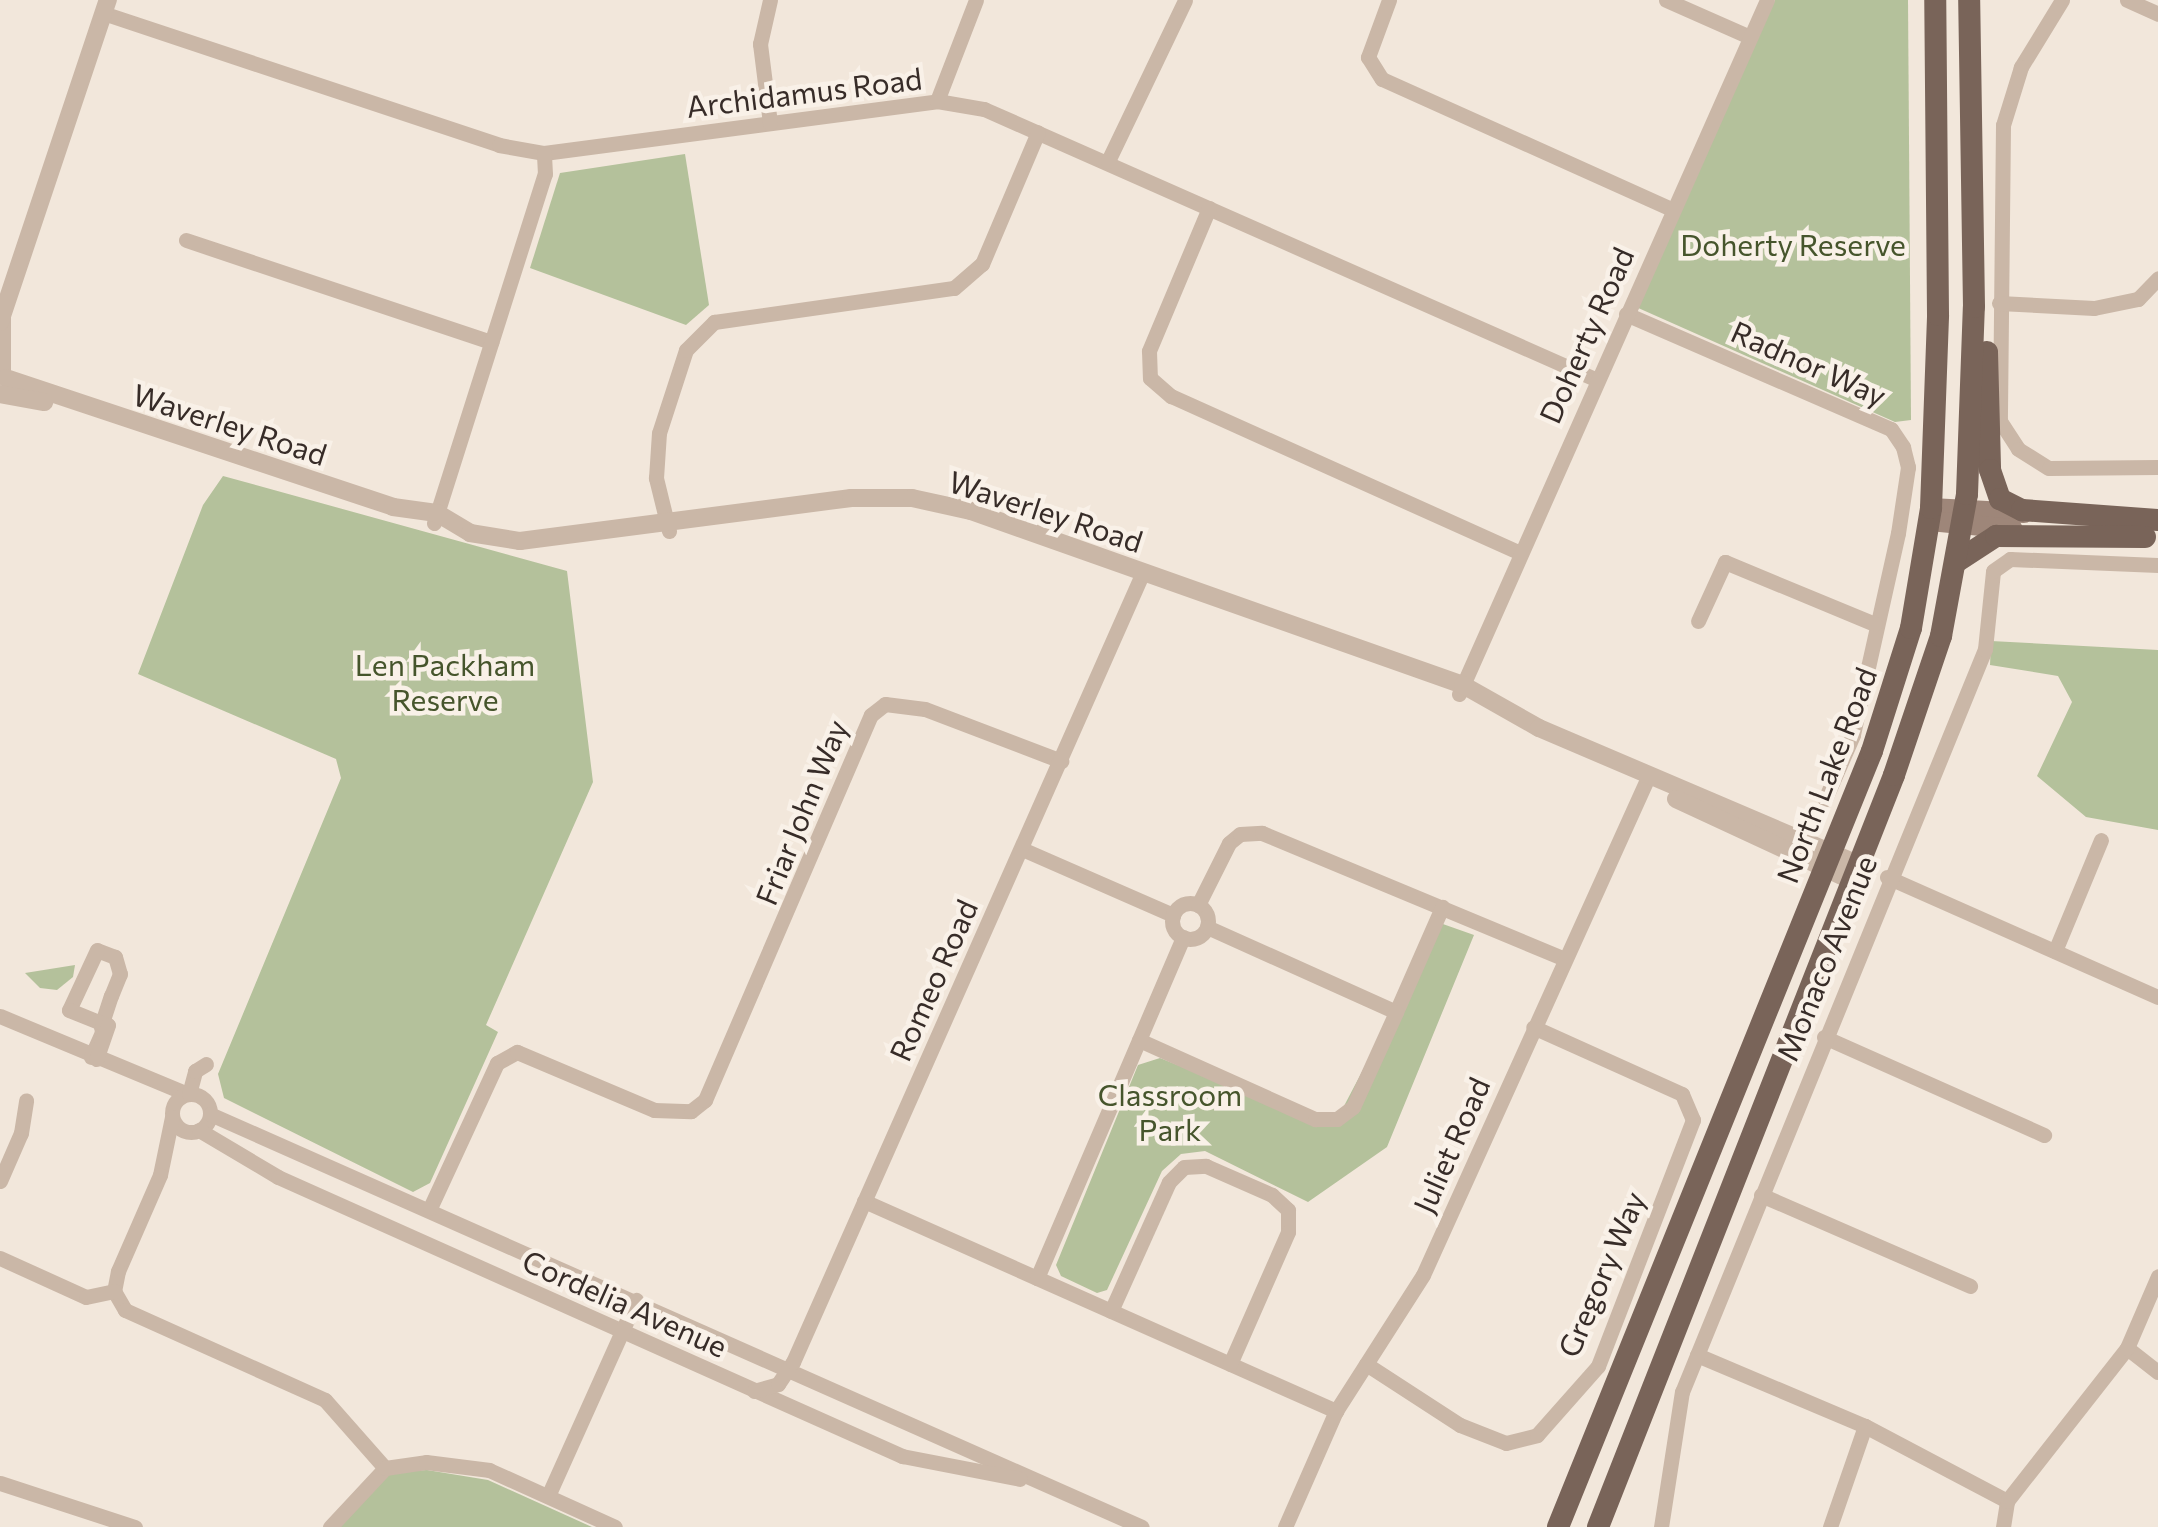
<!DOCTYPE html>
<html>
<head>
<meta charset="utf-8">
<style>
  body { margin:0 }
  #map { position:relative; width:2158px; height:1527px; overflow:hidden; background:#f2e7db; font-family:Commissioner,sans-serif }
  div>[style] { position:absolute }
  .green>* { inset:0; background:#b4c19b }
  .minor>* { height:15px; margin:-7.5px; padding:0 7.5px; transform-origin:7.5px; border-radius:7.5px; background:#cab7a7 }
  .minor>.ring { margin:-7.5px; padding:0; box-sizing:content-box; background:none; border:15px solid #cab7a7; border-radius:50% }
  .tertiary>* { height:18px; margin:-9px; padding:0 9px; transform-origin:9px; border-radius:9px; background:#cab7a7 }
  .secondary>* { height:20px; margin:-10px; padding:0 10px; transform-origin:10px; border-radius:10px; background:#9e8679 }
  .primary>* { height:22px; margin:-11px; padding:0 11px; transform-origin:11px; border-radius:11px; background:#796459 }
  span { translate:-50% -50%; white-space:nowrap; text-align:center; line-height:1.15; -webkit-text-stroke:9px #f9f1e8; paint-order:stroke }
  .street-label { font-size:30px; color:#372c28 }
  .park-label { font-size:30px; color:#46552c }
</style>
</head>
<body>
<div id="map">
  <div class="green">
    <i style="clip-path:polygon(1775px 0,1908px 0,1911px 420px,1895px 422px,1636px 307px)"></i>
    <i style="clip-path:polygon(685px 154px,709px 305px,686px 325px,530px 268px,560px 173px)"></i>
    <i style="clip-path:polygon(223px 476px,567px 571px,593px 782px,486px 1025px,498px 1032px,430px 1183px,413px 1192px,224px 1098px,218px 1074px,341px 778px,336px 759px,138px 674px,203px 505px)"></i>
    <i style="clip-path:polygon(1991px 641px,2158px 650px,2158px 830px,2086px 817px,2037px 776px,2072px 702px,2058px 676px,1990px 665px)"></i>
    <i style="clip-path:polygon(1440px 923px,1474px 935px,1387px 1147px,1308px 1202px,1205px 1151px,1181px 1154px,1162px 1171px,1107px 1290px,1097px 1293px,1061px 1276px,1056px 1265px,1138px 1065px,1160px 1058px,1327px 1125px,1344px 1106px)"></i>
    <i style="clip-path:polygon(75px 965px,73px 977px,57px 990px,40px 988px,25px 973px)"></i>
    <i style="clip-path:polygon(427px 1470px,488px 1480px,592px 1527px,338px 1527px,390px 1472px)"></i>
  </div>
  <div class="minor">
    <i style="left:1389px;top:0;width:61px;rotate:110.2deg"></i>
    <i style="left:1368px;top:57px;width:26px;rotate:58deg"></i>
    <i style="left:1382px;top:79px;width:319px;rotate:24.2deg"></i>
    <i style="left:1666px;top:0;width:92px;rotate:23.8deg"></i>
    <i style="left:2062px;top:0;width:79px;rotate:121.5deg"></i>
    <i style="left:2021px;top:67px;width:61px;rotate:107.2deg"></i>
    <i style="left:2003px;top:125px;width:296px;rotate:90.6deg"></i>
    <i style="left:2000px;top:421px;width:33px;rotate:57deg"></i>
    <i style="left:2018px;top:449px;width:36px;rotate:32deg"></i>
    <i style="left:2049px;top:468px;width:109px;rotate:-0.5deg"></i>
    <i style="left:2127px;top:0;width:34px;rotate:24deg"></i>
    <i style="left:106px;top:14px;width:414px;rotate:18.4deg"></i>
    <i style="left:499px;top:145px;width:46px;rotate:10.1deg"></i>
    <i style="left:544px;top:153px;width:396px;rotate:-7.5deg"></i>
    <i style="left:937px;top:101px;width:48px;rotate:9.7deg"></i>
    <i style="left:984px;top:109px;width:668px;rotate:23.84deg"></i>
    <i style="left:937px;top:101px;width:108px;rotate:-68.9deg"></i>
    <i style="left:770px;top:123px;width:80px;rotate:-97.2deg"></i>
    <i style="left:760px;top:44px;width:45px;rotate:-77.2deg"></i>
    <i style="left:1108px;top:161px;width:178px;rotate:-64.4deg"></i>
    <i style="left:1209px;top:208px;width:155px;rotate:112.8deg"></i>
    <i style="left:1149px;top:351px;width:27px;rotate:88deg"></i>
    <i style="left:1150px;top:378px;width:28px;rotate:41deg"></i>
    <i style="left:1171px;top:396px;width:383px;rotate:24.2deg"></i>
    <i style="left:186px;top:240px;width:322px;rotate:18.5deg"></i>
    <i style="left:1999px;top:303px;width:95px;rotate:3deg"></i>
    <i style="left:2094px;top:308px;width:45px;rotate:-11.6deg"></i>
    <i style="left:2138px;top:299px;width:29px;rotate:-46deg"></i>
    <i style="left:1626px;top:314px;width:289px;rotate:23.5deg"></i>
    <i style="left:1891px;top:429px;width:22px;rotate:56deg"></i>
    <i style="left:1903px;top:447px;width:21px;rotate:76deg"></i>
    <i style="left:1908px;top:467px;width:67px;rotate:98.6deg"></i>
    <i style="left:1898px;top:533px;width:207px;rotate:102.6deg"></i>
    <i style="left:1853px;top:735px;width:70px;rotate:113.6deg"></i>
    <i style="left:434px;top:523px;width:366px;rotate:-72.4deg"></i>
    <i style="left:545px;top:174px;width:21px;rotate:-93deg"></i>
    <i style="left:669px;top:531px;width:55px;rotate:-103.8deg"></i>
    <i style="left:656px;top:478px;width:45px;rotate:-86.2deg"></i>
    <i style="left:659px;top:433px;width:87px;rotate:-72deg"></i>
    <i style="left:686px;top:350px;width:40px;rotate:-45deg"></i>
    <i style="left:714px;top:322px;width:242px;rotate:-8.1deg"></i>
    <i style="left:954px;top:288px;width:37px;rotate:-41deg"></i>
    <i style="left:982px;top:264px;width:143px;rotate:-67deg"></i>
    <i style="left:1698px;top:621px;width:65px;rotate:-65.4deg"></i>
    <i style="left:1725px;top:562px;width:162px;rotate:22.5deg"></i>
    <i style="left:1459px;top:694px;width:759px;rotate:-66.07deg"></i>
    <i style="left:1022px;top:849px;width:165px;rotate:23.6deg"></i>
    <i style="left:1887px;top:877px;width:296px;rotate:23.9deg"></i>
    <i class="ring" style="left:1172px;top:903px;width:21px;height:21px"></i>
    <i style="left:1198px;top:905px;width:69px;rotate:-63.4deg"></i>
    <i style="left:1229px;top:843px;width:14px;rotate:-39deg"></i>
    <i style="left:1240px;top:834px;width:22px;rotate:-3deg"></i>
    <i style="left:1262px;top:833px;width:327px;rotate:22.6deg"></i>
    <i style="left:1207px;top:927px;width:207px;rotate:24.2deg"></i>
    <i style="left:1396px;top:1012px;width:115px;rotate:-66.3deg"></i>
    <i style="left:2055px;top:951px;width:120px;rotate:-67.5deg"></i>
    <i style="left:0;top:1016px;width:203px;rotate:22.6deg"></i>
    <i style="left:1824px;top:1037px;width:241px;rotate:24deg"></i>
    <i style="left:1139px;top:1040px;width:193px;rotate:24.2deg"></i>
    <i style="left:1315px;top:1119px;width:22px"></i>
    <i style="left:1337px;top:1119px;width:20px;rotate:-37deg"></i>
    <i style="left:1353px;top:1107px;width:104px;rotate:-65.6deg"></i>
    <i style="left:91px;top:1057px;width:27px;rotate:-66deg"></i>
    <i style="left:102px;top:1032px;width:6px;rotate:-99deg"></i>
    <i style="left:101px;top:1026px;width:32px;rotate:-72deg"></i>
    <i style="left:111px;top:996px;width:24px;rotate:-68deg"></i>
    <i style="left:120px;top:974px;width:18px;rotate:-106deg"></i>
    <i style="left:115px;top:957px;width:19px;rotate:-159deg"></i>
    <i style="left:97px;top:950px;width:66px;rotate:115deg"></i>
    <i style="left:69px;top:1010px;width:35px;rotate:22deg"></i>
    <i style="left:102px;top:1023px;width:6px;rotate:18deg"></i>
    <i style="left:108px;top:1025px;width:36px;rotate:109deg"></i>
    <i class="ring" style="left:172px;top:1094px;width:23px;height:23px"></i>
    <i style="left:189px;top:1094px;width:24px;rotate:-75deg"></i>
    <i style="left:195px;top:1071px;width:13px;rotate:-32deg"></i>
    <i style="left:210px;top:1114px;width:1019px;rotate:23.9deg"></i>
    <i style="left:172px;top:1117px;width:59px;rotate:101.7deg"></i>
    <i style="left:160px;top:1175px;width:105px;rotate:113.6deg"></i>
    <i style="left:118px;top:1271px;width:20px;rotate:101deg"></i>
    <i style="left:114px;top:1291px;width:22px;rotate:60deg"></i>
    <i style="left:125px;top:1310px;width:219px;rotate:24.2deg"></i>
    <i style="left:325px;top:1400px;width:91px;rotate:48.6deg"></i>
    <i style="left:199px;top:1130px;width:92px;rotate:30.7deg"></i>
    <i style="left:278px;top:1177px;width:684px;rotate:24.09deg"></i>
    <i style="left:902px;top:1456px;width:120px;rotate:11deg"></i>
    <i style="left:0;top:1181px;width:52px;rotate:-66.4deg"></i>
    <i style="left:21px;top:1133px;width:33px;rotate:-81deg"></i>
    <i style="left:1761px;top:1195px;width:228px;rotate:23.5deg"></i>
    <i style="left:864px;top:1201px;width:517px;rotate:23.99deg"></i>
    <i style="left:430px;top:1208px;width:160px;rotate:-65.2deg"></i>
    <i style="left:497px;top:1063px;width:23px;rotate:-29deg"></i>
    <i style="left:517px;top:1052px;width:149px;rotate:22.9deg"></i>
    <i style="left:654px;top:1110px;width:37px;rotate:2deg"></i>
    <i style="left:691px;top:1111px;width:18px;rotate:-38deg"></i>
    <i style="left:705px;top:1100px;width:419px;rotate:-66.7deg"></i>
    <i style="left:871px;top:715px;width:18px;rotate:-38deg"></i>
    <i style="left:885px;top:704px;width:40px;rotate:7.1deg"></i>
    <i style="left:925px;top:709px;width:146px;rotate:20.9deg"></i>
    <i style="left:0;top:1258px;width:94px;rotate:24.4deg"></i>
    <i style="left:86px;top:1297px;width:29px;rotate:-12deg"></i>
    <i style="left:1037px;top:1278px;width:371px;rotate:-66.8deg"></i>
    <i style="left:1111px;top:1311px;width:141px;rotate:-65.8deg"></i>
    <i style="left:1169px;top:1182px;width:21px;rotate:-45deg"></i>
    <i style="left:1184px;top:1167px;width:22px;rotate:-3deg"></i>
    <i style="left:1206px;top:1166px;width:72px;rotate:23.7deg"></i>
    <i style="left:1272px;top:1195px;width:22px;rotate:43deg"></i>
    <i style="left:1288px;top:1210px;width:22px;rotate:90deg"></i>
    <i style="left:1288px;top:1232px;width:144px;rotate:113.7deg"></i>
    <i style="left:2127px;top:1348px;width:39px;rotate:38deg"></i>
    <i style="left:1697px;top:1355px;width:182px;rotate:22.9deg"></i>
    <i style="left:1865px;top:1426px;width:161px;rotate:27.8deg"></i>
    <i style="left:1366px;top:1364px;width:112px;rotate:33deg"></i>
    <i style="left:1460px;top:1425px;width:49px;rotate:21.4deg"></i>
    <i style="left:1506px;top:1443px;width:32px;rotate:-14deg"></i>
    <i style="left:1537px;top:1435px;width:92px;rotate:-48.5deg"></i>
    <i style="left:1598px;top:1366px;width:264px;rotate:-68.9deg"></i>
    <i style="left:1693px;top:1120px;width:28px;rotate:-113deg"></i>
    <i style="left:1682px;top:1094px;width:163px;rotate:-155.8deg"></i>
    <i style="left:754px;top:1391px;width:25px;rotate:-16deg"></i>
    <i style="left:778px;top:1384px;width:27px;rotate:-56deg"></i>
    <i style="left:793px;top:1362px;width:864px;rotate:-66.1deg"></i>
    <i style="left:0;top:1483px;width:142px;rotate:18.1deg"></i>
    <i style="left:548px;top:1496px;width:215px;rotate:-65.8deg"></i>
    <i style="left:330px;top:1527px;width:81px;rotate:-47deg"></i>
    <i style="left:385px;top:1468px;width:41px;rotate:-8.3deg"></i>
    <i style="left:426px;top:1462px;width:64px;rotate:7.2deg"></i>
    <i style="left:489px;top:1470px;width:138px;rotate:24.3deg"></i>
    <i style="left:1285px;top:1527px;width:127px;rotate:-66.3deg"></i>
    <i style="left:1336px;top:1411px;width:161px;rotate:-57.4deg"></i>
    <i style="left:1423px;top:1275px;width:549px;rotate:-65.68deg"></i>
    <i style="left:1661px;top:1527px;width:137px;rotate:-81.2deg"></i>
    <i style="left:1682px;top:1392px;width:802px;rotate:-67.81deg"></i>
    <i style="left:1985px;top:649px;width:78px;rotate:-84.1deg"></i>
    <i style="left:1993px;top:571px;width:21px;rotate:-35deg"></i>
    <i style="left:2010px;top:559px;width:148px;rotate:2.3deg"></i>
    <i style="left:1830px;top:1527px;width:107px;rotate:-70.9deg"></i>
    <i style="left:2003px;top:1527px;width:26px;rotate:-81deg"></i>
    <i style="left:2007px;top:1501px;width:194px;rotate:-51.9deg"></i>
    <i style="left:2127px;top:1348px;width:78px;rotate:-66.7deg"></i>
  </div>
  <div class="tertiary">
    <i style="left:2px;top:318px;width:52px;rotate:90deg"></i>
    <i style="left:0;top:322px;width:340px;rotate:-71.5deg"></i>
    <i style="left:6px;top:378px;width:408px;rotate:18.4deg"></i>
    <i style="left:393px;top:507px;width:44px;rotate:7.8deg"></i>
    <i style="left:437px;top:513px;width:39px;rotate:31deg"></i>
    <i style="left:470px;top:533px;width:51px;rotate:9.1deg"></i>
    <i style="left:520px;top:541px;width:334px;rotate:-7.4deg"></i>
    <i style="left:851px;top:498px;width:61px"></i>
    <i style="left:912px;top:498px;width:60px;rotate:12.4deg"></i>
    <i style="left:971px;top:511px;width:522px;rotate:19.48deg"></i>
    <i style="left:1463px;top:685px;width:87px;rotate:29.5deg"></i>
    <i style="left:1539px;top:728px;width:349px;rotate:23.1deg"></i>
    <i style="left:0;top:394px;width:45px;rotate:10.3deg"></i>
    <i style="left:1676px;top:799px;width:195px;rotate:24.9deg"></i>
  </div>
  <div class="secondary">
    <i style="left:1931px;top:508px;width:93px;rotate:3.1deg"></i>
    <i style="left:1930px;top:521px;width:83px;rotate:5.5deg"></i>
  </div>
  <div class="primary">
    <i style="left:1987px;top:352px;width:118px;rotate:88.5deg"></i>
    <i style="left:1990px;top:470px;width:31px;rotate:71deg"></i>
    <i style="left:2000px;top:499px;width:25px;rotate:27deg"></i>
    <i style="left:2022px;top:510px;width:136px;rotate:4.2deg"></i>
    <i style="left:1956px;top:562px;width:48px;rotate:-33deg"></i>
    <i style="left:1996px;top:536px;width:149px;rotate:0.4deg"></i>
    <i style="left:1558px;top:1527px;width:837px;rotate:-67.97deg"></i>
    <i style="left:1872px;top:751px;width:129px;rotate:-72.4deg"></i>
    <i style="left:1911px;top:628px;width:122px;rotate:-80.5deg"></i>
    <i style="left:1931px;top:508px;width:193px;rotate:-87.9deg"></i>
    <i style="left:1938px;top:315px;width:315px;rotate:-90.5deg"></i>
    <i style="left:1598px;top:1527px;width:808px;rotate:-68.51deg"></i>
    <i style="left:1894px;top:775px;width:147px;rotate:-71.3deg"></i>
    <i style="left:1941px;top:636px;width:144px;rotate:-79.6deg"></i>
    <i style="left:1967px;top:494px;width:187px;rotate:-87.9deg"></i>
    <i style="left:1974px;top:307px;width:307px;rotate:-90.9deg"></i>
  </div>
  <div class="street-label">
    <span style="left:804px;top:92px;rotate:-7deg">Archidamus Road</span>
    <span style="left:1586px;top:335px;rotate:-66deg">Doherty Road</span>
    <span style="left:1809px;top:363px;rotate:24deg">Radnor Way</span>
    <span style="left:230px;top:424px;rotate:18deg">Waverley Road</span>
    <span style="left:1046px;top:511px;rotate:18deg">Waverley Road</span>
    <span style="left:1826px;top:775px;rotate:-69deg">North Lake Road</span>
    <span style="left:801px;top:812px;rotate:-68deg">Friar John Way</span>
    <span style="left:1826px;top:958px;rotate:-68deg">Monaco Avenue</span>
    <span style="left:933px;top:980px;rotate:-66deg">Romeo Road</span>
    <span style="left:1451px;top:1145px;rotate:-66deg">Juliet Road</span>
    <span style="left:1601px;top:1274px;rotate:-67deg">Gregory Way</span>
    <span style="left:625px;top:1303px;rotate:24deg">Cordelia Avenue</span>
  </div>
  <div class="park-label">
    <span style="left:1793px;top:244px">Doherty Reserve</span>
    <span style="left:445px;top:681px">Len Packham<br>Reserve</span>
    <span style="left:1170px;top:1111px">Classroom<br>Park</span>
  </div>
</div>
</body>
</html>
